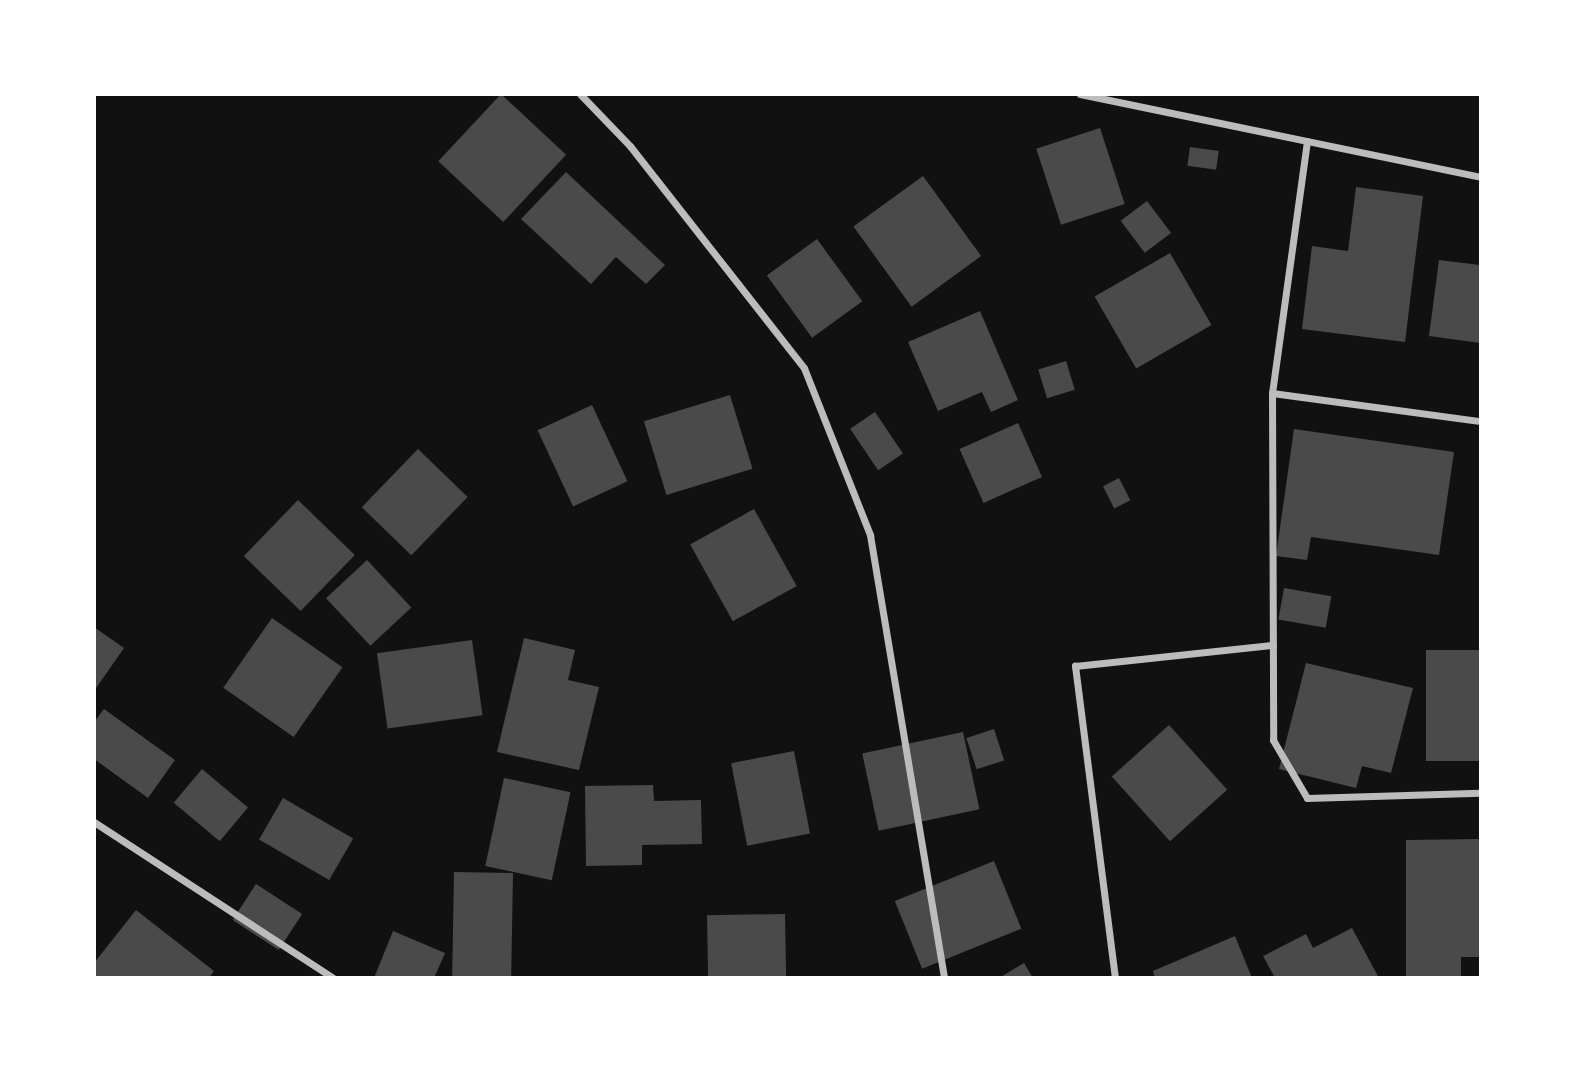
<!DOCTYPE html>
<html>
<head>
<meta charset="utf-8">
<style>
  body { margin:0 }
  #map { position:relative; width:1575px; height:1072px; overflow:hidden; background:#111; font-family:"Titillium Web",sans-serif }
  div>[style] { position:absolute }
  .building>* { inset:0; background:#4a4a4a; transform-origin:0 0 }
  .minor>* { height:7px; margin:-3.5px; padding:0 3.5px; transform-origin:3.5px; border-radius:3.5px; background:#bcbcbc }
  span { translate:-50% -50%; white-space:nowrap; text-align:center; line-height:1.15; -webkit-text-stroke:5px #fff; paint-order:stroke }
  .frame { position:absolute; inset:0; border:96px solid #fff; pointer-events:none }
</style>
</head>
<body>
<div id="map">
  <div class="building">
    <i style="left:501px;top:94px;width:89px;height:92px;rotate:43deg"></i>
    <i style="left:1100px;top:128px;width:80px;height:67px;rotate:72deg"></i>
    <i style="left:1190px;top:147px;width:29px;height:19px;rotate:8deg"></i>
    <i style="clip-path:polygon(566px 172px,665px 265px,646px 284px,616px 257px,591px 284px,521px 219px)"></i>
    <i style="left:923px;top:176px;width:99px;height:86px;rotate:54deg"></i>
    <i style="clip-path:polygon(1356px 187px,1423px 196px,1405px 342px,1302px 329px,1312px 246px,1348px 251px)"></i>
    <i style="left:1147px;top:201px;width:40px;height:33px;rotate:53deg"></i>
    <i style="left:817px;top:239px;width:77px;height:62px;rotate:54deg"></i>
    <i style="left:1170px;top:253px;width:83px;height:87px;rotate:60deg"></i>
    <i style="clip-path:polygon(1439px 260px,1480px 265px,1480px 343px,1429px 336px)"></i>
    <i style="clip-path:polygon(980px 311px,1018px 400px,991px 412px,982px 392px,938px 411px,908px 342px)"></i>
    <i style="left:1066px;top:361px;width:30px;height:29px;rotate:73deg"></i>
    <i style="left:730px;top:395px;width:77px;height:90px;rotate:73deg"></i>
    <i style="left:592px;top:405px;width:84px;height:60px;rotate:65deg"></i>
    <i style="left:875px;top:412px;width:50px;height:30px;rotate:56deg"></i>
    <i style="left:1018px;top:423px;width:59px;height:64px;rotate:66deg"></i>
    <i style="clip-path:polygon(1294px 429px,1454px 452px,1439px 555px,1311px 537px,1307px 560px,1276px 556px)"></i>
    <i style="left:418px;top:449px;width:69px;height:81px;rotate:44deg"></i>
    <i style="left:1119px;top:478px;width:25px;height:18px;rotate:63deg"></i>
    <i style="left:298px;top:500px;width:79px;height:78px;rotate:44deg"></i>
    <i style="left:754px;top:509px;width:88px;height:73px;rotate:61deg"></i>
    <i style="left:367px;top:560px;width:65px;height:56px;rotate:47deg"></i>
    <i style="left:1284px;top:588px;width:48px;height:32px;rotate:10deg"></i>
    <i style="left:272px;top:618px;width:86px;height:85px;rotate:35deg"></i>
    <i style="clip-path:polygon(94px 627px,124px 648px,94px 691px)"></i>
    <i style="clip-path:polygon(524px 638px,575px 650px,568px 680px,599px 687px,579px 770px,497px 752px)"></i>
    <i style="left:472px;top:640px;width:76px;height:96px;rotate:82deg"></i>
    <i style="left:1480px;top:650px;width:111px;height:54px;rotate:90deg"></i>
    <i style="clip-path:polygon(1306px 663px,1413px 688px,1391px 773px,1362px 766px,1356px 788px,1279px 769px)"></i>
    <i style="clip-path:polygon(104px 709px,175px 760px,148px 798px,94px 759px,94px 722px)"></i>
    <i style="left:1169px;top:725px;width:87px;height:77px;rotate:48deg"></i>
    <i style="left:994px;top:729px;width:33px;height:29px;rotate:72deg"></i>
    <i style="left:963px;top:732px;width:79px;height:103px;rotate:78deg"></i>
    <i style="left:794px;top:751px;width:84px;height:64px;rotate:79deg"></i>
    <i style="left:202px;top:769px;width:60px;height:44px;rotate:40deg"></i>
    <i style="left:504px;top:778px;width:68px;height:90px;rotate:12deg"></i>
    <i style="clip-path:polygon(653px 785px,654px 801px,701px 800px,702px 844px,642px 845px,642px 865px,586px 866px,585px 786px)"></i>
    <i style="left:283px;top:798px;width:81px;height:48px;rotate:30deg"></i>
    <i style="clip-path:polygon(1480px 839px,1480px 957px,1461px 957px,1461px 978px,1406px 978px,1406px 840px)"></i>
    <i style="left:994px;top:861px;width:73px;height:107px;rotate:68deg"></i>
    <i style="left:454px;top:872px;width:59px;height:106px;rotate:1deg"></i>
    <i style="left:256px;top:884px;width:55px;height:43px;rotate:33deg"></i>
    <i style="clip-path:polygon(136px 910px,214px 971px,209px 978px,99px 978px,94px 974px,94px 963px)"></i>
    <i style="left:785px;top:914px;width:64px;height:78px;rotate:89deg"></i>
    <i style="clip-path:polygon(1352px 928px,1379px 978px,1275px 978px,1263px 956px,1306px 934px,1313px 948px)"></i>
    <i style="clip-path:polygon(393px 931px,445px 953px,434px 978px,374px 978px)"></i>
    <i style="clip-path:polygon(1235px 936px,1252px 978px,1155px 978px,1153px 971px)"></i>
    <i style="clip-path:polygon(1024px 963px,1033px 978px,999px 978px)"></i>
  </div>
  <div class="minor">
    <i style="left:580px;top:94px;width:72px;rotate:46.1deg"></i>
    <i style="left:630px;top:146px;width:282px;rotate:51.9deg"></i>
    <i style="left:804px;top:368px;width:180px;rotate:68.4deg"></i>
    <i style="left:870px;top:535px;width:449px;rotate:80.5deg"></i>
    <i style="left:1080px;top:94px;width:409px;rotate:11.7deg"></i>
    <i style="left:1307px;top:141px;width:254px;rotate:97.9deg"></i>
    <i style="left:1272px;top:393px;width:210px;rotate:7.7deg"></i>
    <i style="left:1272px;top:393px;width:347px;rotate:89.8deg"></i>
    <i style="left:1273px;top:740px;width:67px;rotate:59.6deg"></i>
    <i style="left:1307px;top:798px;width:173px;rotate:-1.7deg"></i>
    <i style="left:94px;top:822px;width:285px;rotate:33.1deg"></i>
    <i style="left:1115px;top:978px;width:315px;rotate:-97.3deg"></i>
    <i style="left:1075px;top:666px;width:199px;rotate:-6.1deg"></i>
  </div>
  <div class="frame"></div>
</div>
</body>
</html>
